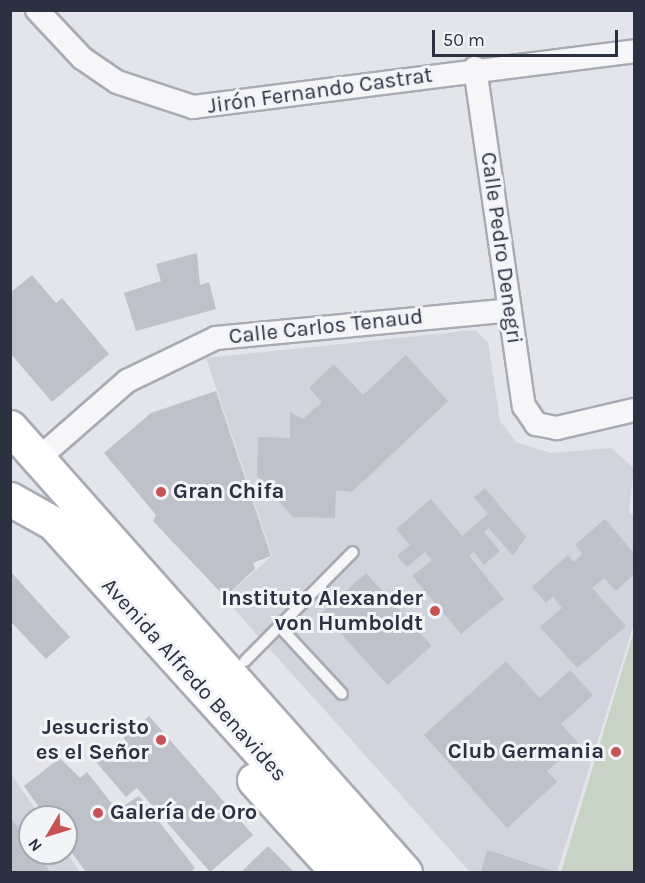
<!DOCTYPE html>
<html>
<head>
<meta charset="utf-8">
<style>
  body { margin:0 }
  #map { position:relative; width:645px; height:883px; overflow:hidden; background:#e3e5ea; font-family:Karla,sans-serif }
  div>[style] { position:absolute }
  .built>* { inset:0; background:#d1d4dc }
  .green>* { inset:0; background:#c6d3c5 }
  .building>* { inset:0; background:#bec0ca; transform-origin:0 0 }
  .roads { filter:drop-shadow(2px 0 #a8abb4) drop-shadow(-2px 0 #a8abb4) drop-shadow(0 2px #a8abb4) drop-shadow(0 -2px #a8abb4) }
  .service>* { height:10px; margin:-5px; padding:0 5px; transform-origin:5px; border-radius:5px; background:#f6f6f9 }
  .minor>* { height:22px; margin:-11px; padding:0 11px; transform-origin:11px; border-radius:11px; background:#f6f6f9 }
  .primary>* { height:33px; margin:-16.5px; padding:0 16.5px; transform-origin:16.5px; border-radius:16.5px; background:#fff }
  .dots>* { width:16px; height:16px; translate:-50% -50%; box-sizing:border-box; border:3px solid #f3f4f8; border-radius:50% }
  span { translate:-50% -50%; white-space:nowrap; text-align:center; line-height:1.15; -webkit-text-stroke:6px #f3f4f8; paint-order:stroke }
  .street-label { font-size:22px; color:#2c3141 }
  .poi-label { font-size:22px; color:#2c3141; font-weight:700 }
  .left { translate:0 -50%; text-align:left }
  .right { translate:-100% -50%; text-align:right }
  .frame { position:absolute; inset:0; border:12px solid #2c3141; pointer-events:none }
  .north { position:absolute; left:18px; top:805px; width:60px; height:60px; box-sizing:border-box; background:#f3f4f8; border:2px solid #a3a6af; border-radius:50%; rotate:232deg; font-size:16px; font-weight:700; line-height:24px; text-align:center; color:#2c3141 }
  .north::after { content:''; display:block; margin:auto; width:21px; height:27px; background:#c65253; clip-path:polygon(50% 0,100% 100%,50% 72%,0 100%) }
  .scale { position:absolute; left:432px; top:30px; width:186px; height:27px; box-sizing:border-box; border:3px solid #2c3141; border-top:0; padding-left:8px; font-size:18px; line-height:21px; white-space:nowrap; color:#2c3141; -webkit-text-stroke:4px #f3f4f8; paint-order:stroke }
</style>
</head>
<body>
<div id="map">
  <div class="built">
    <i style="clip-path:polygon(475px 330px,488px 342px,500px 421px,516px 442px,550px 453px,611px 448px,634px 468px,629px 513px,634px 515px,634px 624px,557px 872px,470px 872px,224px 598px,272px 556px,206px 358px)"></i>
    <i style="clip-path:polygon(10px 773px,41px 817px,30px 817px,30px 853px,66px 852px,80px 872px,11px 872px)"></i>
  </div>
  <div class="green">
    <i style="clip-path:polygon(634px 631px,634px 872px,561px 872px)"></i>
  </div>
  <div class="building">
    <i style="clip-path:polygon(197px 253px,200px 285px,209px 282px,216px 309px,136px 331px,124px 293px,161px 281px,156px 264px)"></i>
    <i style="clip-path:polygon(32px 275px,56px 303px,62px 298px,109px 354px,52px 402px,10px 353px,10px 293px)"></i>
    <i style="clip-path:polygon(406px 355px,448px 401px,352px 492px,336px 490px,335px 518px,293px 517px,257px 476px,258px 437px,290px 438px,290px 412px,303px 419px,322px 402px,309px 388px,334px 364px,363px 395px)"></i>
    <i style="clip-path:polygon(216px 391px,271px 556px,253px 563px,255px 569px,225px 597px,153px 521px,156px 515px,104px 453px,151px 413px)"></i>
    <i style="clip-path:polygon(485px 488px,526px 537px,513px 556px,489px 528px,484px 532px,500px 551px,484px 565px,474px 552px,469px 556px,504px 599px,461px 634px,412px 576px,432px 560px,425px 552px,407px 567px,397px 556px,410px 545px,396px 529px,431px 499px,462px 536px,488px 514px,474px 497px)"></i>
    <i style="clip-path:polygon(605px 519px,634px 553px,634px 574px,616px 591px,604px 578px,592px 588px,626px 626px,577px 668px,540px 627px,562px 608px,553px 597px,546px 603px,532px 587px,568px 555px,574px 562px,582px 554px,575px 545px)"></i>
    <i style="clip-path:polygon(10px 571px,70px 637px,46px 659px,10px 621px)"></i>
    <i style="left:366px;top:573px;width:98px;height:59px;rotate:48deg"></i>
    <i style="clip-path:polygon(506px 661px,540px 698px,570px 670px,593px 695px,561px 724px,578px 743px,547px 771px,557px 782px,507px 828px,424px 735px)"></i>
    <i style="clip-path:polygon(149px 716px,253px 835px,210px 872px,137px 788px,126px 797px,96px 762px)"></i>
    <i style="clip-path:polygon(60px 758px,80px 778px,87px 772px,117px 810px,139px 796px,195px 868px,191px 872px,86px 872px,66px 845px,66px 817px,46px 817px,24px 786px)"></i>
    <i style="clip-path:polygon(10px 816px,30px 844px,30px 853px,36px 853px,50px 872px,10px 872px)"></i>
    <i style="clip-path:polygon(268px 846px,294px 872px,241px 872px)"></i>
    <i style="clip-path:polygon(487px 850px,556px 872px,481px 872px)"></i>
  </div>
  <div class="roads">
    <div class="service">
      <i style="left:280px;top:627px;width:91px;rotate:47.2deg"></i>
      <i style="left:245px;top:661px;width:153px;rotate:-45.3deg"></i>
    </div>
    <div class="minor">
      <i style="left:37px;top:10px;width:66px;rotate:46.8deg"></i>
      <i style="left:82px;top:58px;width:42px;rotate:34.4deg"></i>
      <i style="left:117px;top:82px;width:80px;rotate:18.2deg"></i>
      <i style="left:193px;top:107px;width:445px;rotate:-7.2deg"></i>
      <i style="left:475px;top:68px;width:342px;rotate:81.8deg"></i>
      <i style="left:524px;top:406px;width:22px;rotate:56deg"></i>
      <i style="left:536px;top:424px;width:21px;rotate:11deg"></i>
      <i style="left:557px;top:428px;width:79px;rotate:-13.2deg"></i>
      <i style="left:39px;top:458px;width:117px;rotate:-41.2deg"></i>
      <i style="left:127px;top:381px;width:99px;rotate:-25.8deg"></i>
      <i style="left:216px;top:338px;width:295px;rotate:-5.4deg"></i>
    </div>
    <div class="primary">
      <i style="left:10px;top:427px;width:595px;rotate:48.41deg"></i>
      <i style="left:10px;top:499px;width:49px;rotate:29.2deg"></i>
      <i style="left:53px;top:523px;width:470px;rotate:47.9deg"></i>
      <i style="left:254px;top:780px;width:124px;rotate:47.9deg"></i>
    </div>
  </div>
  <div class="dots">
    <i style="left:161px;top:492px;background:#c65253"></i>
    <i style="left:435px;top:611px;background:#c65253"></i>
    <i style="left:161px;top:740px;background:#c65253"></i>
    <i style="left:616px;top:752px;background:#c65253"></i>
    <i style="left:98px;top:813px;background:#c65253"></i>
  </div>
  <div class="street-label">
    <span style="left:320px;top:91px;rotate:-8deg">Jirón Fernando Castrat</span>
    <span style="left:501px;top:248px;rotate:82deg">Calle Pedro Denegri</span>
    <span style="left:326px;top:327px;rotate:-6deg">Calle Carlos Tenaud</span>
    <span style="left:194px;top:680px;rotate:48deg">Avenida Alfredo Benavides</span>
  </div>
  <div class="poi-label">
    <span class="left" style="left:173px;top:492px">Gran Chifa</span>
    <span class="right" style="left:423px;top:611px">Instituto Alexander<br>von Humboldt</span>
    <span class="right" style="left:149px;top:740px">Jesucristo<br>es el Señor</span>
    <span class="right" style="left:604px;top:752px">Club Germania</span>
    <span class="left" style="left:110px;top:813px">Galería de Oro</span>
  </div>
  <div class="frame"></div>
  <div class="north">N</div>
  <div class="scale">50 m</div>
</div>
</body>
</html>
